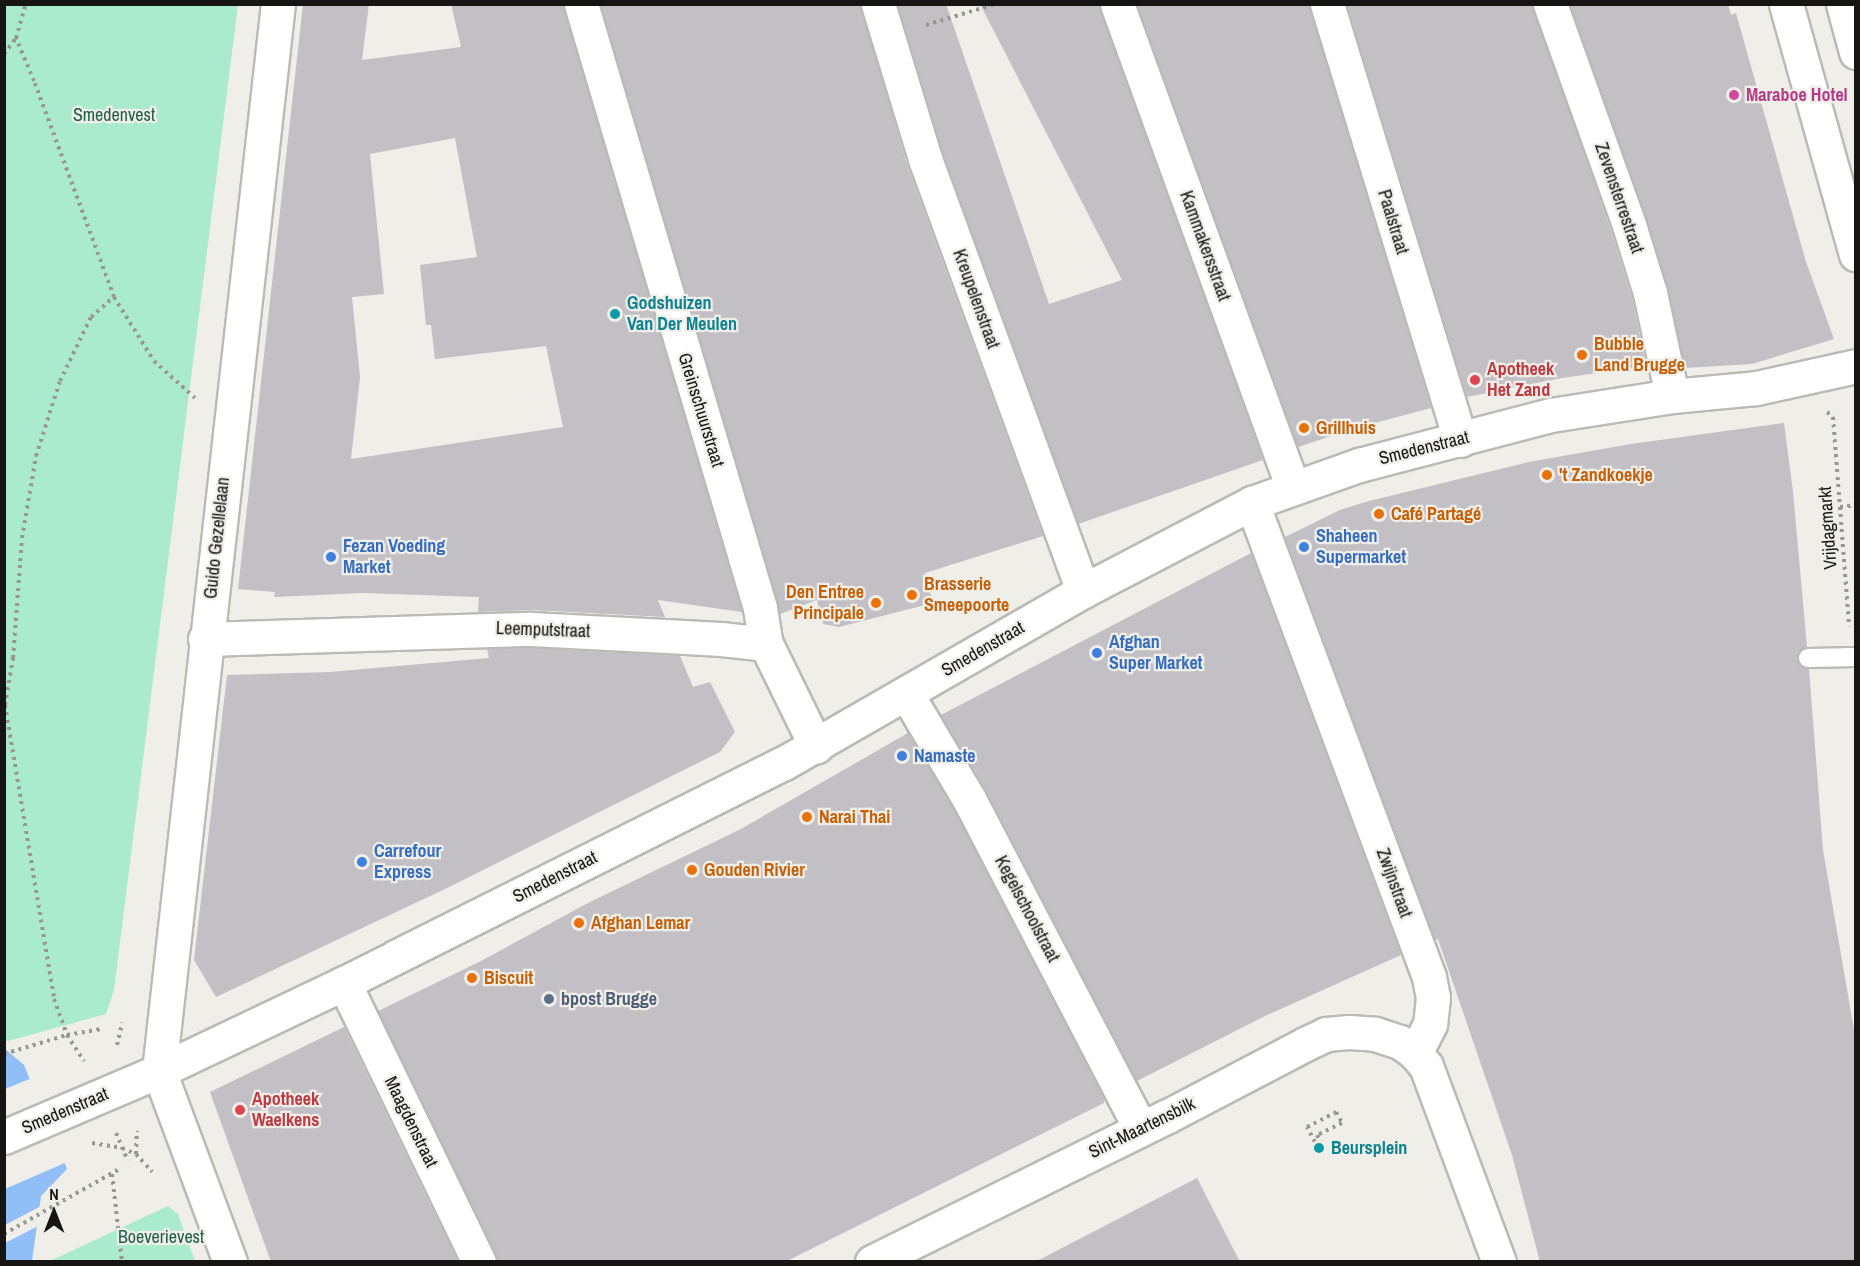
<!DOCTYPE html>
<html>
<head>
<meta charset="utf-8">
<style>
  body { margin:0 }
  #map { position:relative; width:1860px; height:1266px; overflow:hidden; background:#efeee8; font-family:"Archivo Narrow",sans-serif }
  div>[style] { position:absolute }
  .green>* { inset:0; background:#abebcd }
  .water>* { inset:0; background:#90bff7 }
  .pier>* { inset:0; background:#efeee8 }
  .building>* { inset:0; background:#c2bfc5 }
  .path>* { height:4px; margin-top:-2px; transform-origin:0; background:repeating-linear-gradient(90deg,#989792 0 3px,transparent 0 7.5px) }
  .roads { filter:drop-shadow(2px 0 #bbbab4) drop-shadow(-2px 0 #bbbab4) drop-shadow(0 2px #bbbab4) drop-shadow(0 -2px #bbbab4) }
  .lane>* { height:18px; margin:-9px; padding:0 9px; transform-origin:9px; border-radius:9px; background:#fff }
  .street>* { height:33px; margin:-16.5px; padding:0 16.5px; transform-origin:16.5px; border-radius:16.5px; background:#fff }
  .secondary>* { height:33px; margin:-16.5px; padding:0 16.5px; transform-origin:16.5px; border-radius:16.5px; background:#fff }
  .primary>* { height:33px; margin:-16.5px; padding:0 16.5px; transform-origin:16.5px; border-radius:16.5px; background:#fff }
  .dots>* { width:16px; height:16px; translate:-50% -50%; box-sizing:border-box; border:3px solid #efeee8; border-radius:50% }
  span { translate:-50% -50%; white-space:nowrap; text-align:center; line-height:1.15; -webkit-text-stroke:4.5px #efeee8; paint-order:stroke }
  .hotel-label { font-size:18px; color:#b23c85; font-weight:700 }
  .left { translate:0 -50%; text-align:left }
  .park-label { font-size:18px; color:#1f5d45 }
  .street-label { font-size:18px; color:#161513 }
  .culture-label { font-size:18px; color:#0d838f; font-weight:700 }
  .food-label { font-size:18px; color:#c56008; font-weight:700 }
  .right { translate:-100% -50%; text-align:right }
  .health-label { font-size:18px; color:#be3a42; font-weight:700 }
  .shop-label { font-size:18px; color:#366cbe; font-weight:700 }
  .service-label { font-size:18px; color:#4e5e75; font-weight:700 }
  .frame { position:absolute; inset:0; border:6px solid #161513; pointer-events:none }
  .north { position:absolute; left:24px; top:1182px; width:60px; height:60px; -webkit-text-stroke:4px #efeee8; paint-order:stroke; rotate:0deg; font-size:16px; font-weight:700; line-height:24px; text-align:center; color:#161513 }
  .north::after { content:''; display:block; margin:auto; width:21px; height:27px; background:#161513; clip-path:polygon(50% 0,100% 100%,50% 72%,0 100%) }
</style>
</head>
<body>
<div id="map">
  <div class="green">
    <i style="clip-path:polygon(4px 5px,238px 5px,114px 990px,106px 1014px,8px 1041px,4px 1040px)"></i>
    <i style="clip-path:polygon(168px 1206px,178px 1214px,195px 1261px,50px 1261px)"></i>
  </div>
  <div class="water">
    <i style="clip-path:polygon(4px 1048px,24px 1065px,67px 1169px,41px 1196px,32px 1261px,5px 1261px)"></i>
  </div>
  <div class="pier">
    <i style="clip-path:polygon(32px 1078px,67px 1162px,5px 1189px,5px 1089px)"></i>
    <i style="clip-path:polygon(43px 1205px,40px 1225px,5px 1243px,5px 1225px)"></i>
  </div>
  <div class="building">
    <i style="clip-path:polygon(evenodd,303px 4px,369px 4px,362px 60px,461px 47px,451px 4px,563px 4px,742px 612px,658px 600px,665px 617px,532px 610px,478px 612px,479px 597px,362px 593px,274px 597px,275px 592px,238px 589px,303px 4px,455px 138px,477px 257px,420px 265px,426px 325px,431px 325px,435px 359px,546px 346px,563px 427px,351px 459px,360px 377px,352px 297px,384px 294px,370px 154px,455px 138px)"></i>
    <i style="clip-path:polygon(601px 4px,860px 4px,907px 165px,1043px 536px,925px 573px,933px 603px,839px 627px,823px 624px,817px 600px,780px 614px)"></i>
    <i style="clip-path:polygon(898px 4px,946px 4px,1049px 304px,1122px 280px,980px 4px,1099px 4px,1263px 460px,1078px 524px,943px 153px)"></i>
    <i style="clip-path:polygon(1137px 4px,1309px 4px,1431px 408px,1356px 428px,1298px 447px)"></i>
    <i style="clip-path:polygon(1347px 4px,1532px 4px,1611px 231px,1632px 298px,1646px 366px,1562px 378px,1467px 397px)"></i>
    <i style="clip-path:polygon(1570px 4px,1728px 4px,1731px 15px,1736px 13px,1806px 262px,1834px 339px,1752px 364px,1685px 368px,1668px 289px,1647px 219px)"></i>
    <i style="clip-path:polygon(1784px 423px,1793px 492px,1807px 647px,1798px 652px,1797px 659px,1802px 668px,1809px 669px,1823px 850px,1856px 1042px,1856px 1262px,1540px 1262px,1512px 1155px,1438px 939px,1435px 940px,1285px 537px,1340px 510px,1369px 501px,1529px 462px,1631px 444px)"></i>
    <i style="clip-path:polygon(1251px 553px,1401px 955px,1265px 1016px,1137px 1081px,986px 790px,941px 715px)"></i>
    <i style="clip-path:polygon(531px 648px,680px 656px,693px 687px,710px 682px,735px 732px,720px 752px,445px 889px,216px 997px,194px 960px,227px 675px,330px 672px,489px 658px,487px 649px)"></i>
    <i style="clip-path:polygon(908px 733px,953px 808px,1104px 1098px,1104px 1103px,785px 1262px,497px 1262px,378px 1011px,481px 961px,588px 903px,739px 830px)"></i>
    <i style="clip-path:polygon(344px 1027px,458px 1262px,271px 1262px,210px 1092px)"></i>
    <i style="clip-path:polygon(1197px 1178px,1240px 1262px,1035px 1262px)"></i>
  </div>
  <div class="path">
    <i style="left:926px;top:25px;width:72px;rotate:-16.9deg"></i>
    <i style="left:4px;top:54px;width:20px;rotate:-53deg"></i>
    <i style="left:16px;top:38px;width:35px;rotate:-74deg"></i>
    <i style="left:114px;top:297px;width:75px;rotate:58deg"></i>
    <i style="left:154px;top:361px;width:55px;rotate:42.1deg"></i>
    <i style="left:1827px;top:412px;width:8px;rotate:40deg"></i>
    <i style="left:1833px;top:417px;width:210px;rotate:85.6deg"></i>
    <i style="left:1840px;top:507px;width:16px;rotate:-7deg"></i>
    <i style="left:5px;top:705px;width:48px;rotate:-80.3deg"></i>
    <i style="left:13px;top:658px;width:120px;rotate:-85.7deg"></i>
    <i style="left:22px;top:538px;width:83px;rotate:-80.3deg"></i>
    <i style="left:36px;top:456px;width:79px;rotate:-72.3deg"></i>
    <i style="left:60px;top:381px;width:71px;rotate:-64.2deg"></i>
    <i style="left:91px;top:317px;width:30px;rotate:-41deg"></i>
    <i style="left:114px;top:297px;width:230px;rotate:-110.3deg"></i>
    <i style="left:34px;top:81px;width:47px;rotate:-112.7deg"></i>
    <i style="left:5px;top:705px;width:298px;rotate:80.5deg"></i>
    <i style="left:54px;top:999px;width:38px;rotate:70deg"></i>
    <i style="left:67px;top:1035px;width:31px;rotate:57deg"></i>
    <i style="left:117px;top:1045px;width:23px;rotate:-77deg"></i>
    <i style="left:4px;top:1054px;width:66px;rotate:-16.8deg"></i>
    <i style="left:67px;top:1035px;width:35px;rotate:-10deg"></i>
    <i style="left:116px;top:1133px;width:30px;rotate:67deg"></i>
    <i style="left:1315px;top:1142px;width:17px;rotate:-118deg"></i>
    <i style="left:1307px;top:1127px;width:33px;rotate:-27deg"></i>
    <i style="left:1336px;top:1112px;width:13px;rotate:61deg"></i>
    <i style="left:1342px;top:1123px;width:28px;rotate:154deg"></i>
    <i style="left:1317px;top:1135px;width:8px;rotate:60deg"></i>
    <i style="left:92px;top:1143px;width:30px;rotate:9deg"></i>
    <i style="left:122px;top:1148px;width:15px;rotate:23deg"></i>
    <i style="left:136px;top:1154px;width:24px;rotate:48deg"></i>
    <i style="left:136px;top:1154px;width:23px;rotate:-88deg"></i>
    <i style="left:112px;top:1174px;width:89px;rotate:83.5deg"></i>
    <i style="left:4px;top:1234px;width:134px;rotate:-29.4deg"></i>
  </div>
  <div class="roads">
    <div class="lane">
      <i style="left:1808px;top:658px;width:48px;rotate:-1.2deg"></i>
    </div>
    <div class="street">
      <i style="left:581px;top:4px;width:630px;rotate:73.49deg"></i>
      <i style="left:760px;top:608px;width:36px;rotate:81deg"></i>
      <i style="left:878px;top:4px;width:162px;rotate:73.1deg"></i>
      <i style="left:925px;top:159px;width:460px;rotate:69.9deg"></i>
      <i style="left:1117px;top:4px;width:515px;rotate:70.02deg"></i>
      <i style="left:1327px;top:4px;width:456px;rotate:73deg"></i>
      <i style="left:1550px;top:4px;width:235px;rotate:70.3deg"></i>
      <i style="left:1629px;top:225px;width:71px;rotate:72.8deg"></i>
      <i style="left:1650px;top:293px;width:105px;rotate:77.9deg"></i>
      <i style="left:1252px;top:503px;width:506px;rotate:69.52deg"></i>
      <i style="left:1429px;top:977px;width:20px;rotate:79deg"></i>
      <i style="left:1433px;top:997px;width:27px;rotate:96deg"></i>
      <i style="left:1430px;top:1024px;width:33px;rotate:117deg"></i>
      <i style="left:205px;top:639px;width:326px;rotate:-1.8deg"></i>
      <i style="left:531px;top:629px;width:190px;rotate:3deg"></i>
      <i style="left:721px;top:639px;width:45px;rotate:6.3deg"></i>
      <i style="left:766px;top:644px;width:114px;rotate:63.9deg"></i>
      <i style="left:906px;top:693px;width:123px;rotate:59.3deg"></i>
      <i style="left:969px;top:799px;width:372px;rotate:62.5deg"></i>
      <i style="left:344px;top:983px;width:310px;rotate:64.2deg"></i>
      <i style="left:159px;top:1071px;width:205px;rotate:-25.4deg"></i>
      <i style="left:344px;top:983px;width:492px;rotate:-26.6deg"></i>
      <i style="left:784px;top:763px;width:345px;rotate:-29.9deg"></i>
      <i style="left:1083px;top:591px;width:191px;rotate:-27.5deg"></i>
      <i style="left:1252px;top:503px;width:114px;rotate:-19.6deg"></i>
      <i style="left:1359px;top:465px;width:198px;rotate:-14.6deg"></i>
      <i style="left:1551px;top:415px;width:122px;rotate:-8.9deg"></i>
      <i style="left:1672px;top:396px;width:84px;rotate:-5.4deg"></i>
      <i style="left:1756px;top:388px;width:102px;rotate:-12.4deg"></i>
      <i style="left:230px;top:1262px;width:204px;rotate:-110.4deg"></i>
      <i style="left:159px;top:1071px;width:1074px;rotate:-83.64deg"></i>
      <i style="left:872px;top:1262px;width:328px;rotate:-26.3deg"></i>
      <i style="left:1166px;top:1117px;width:157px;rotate:-27.7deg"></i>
      <i style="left:1305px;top:1044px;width:23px;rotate:-25deg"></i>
      <i style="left:1326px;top:1034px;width:23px;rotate:-5deg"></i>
      <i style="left:1349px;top:1032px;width:26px;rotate:4deg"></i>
      <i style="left:1375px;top:1034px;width:26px;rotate:18deg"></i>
      <i style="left:1400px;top:1042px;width:19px;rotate:36deg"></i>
      <i style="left:1415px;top:1053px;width:17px;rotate:50deg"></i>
      <i style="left:1426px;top:1066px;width:209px;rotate:69.6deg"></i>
    </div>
    <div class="secondary">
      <i style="left:1786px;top:4px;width:260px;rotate:74.4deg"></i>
      <i style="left:4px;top:1137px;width:168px;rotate:-23.1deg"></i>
    </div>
    <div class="primary">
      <i style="left:1843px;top:4px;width:50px;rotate:74.8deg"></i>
    </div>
  </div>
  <div class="dots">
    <i style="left:1734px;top:95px;background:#d1479c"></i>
    <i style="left:615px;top:314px;background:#0f9aa8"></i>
    <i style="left:1582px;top:355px;background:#e8710a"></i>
    <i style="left:1475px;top:380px;background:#e0444e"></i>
    <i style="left:1304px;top:428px;background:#e8710a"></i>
    <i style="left:1547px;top:475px;background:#e8710a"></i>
    <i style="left:1379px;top:514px;background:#e8710a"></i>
    <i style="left:1304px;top:547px;background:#3f7fe0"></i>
    <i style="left:331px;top:557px;background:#3f7fe0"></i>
    <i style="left:912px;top:595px;background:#e8710a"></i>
    <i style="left:876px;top:603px;background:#e8710a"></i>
    <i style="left:1097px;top:653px;background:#3f7fe0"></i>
    <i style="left:902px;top:756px;background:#3f7fe0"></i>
    <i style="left:807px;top:817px;background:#e8710a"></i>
    <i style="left:362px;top:862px;background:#3f7fe0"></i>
    <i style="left:692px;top:870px;background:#e8710a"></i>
    <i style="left:579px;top:923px;background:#e8710a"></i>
    <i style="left:472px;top:978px;background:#e8710a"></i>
    <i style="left:549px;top:999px;background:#5c6f8a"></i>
    <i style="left:240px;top:1110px;background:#e0444e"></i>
    <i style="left:1319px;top:1148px;background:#0f9aa8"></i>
  </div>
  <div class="hotel-label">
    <span class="left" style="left:1746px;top:95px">Maraboe Hotel</span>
  </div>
  <div class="park-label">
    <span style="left:114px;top:115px">Smedenvest</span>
    <span style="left:161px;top:1237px">Boeverievest</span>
  </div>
  <div class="street-label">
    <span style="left:1619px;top:198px;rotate:71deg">Zevensterrestraat</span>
    <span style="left:1393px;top:222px;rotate:73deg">Paalstraat</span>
    <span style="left:1205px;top:246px;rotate:70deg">Kammakersstraat</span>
    <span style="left:976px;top:299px;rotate:70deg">Kreupelenstraat</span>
    <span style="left:701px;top:410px;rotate:73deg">Greinschuurstraat</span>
    <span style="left:1424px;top:448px;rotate:-14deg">Smedenstraat</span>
    <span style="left:1828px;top:528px;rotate:-94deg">Vrijdagmarkt</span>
    <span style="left:217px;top:538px;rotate:-84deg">Guido Gezellelaan</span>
    <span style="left:543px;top:630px;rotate:2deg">Leemputstraat</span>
    <span style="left:983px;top:649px;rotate:-30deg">Smedenstraat</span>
    <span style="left:555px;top:877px;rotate:-27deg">Smedenstraat</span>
    <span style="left:1394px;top:883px;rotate:70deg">Zwijnstraat</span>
    <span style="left:1027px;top:909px;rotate:62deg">Kegelschoolstraat</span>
    <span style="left:65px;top:1111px;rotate:-23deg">Smedenstraat</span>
    <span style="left:411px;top:1122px;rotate:64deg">Maagdenstraat</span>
    <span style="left:1142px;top:1128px;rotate:-26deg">Sint-Maartensbilk</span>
  </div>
  <div class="culture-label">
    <span class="left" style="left:627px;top:314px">Godshuizen<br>Van Der Meulen</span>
    <span class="left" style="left:1331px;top:1148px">Beursplein</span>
  </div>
  <div class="food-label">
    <span class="left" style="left:1594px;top:355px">Bubble<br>Land Brugge</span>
    <span class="left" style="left:1316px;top:428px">Grillhuis</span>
    <span class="left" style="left:1559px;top:475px">'t Zandkoekje</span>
    <span class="left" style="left:1391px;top:514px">Café Partagé</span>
    <span class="left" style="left:924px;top:595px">Brasserie<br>Smeepoorte</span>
    <span class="right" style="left:864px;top:603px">Den Entree<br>Principale</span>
    <span class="left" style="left:819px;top:817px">Narai Thai</span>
    <span class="left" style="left:704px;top:870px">Gouden Rivier</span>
    <span class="left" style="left:591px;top:923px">Afghan Lemar</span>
    <span class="left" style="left:484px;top:978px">Biscuit</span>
  </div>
  <div class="health-label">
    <span class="left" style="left:1487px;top:380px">Apotheek<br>Het Zand</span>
    <span class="left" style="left:252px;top:1110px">Apotheek<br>Waelkens</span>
  </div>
  <div class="shop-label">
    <span class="left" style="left:1316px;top:547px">Shaheen<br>Supermarket</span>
    <span class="left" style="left:343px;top:557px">Fezan Voeding<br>Market</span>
    <span class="left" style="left:1109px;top:653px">Afghan<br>Super Market</span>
    <span class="left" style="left:914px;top:756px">Namaste</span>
    <span class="left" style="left:374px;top:862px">Carrefour<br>Express</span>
  </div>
  <div class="service-label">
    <span class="left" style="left:561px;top:999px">bpost Brugge</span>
  </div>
  <div class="frame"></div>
  <div class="north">N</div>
</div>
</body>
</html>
